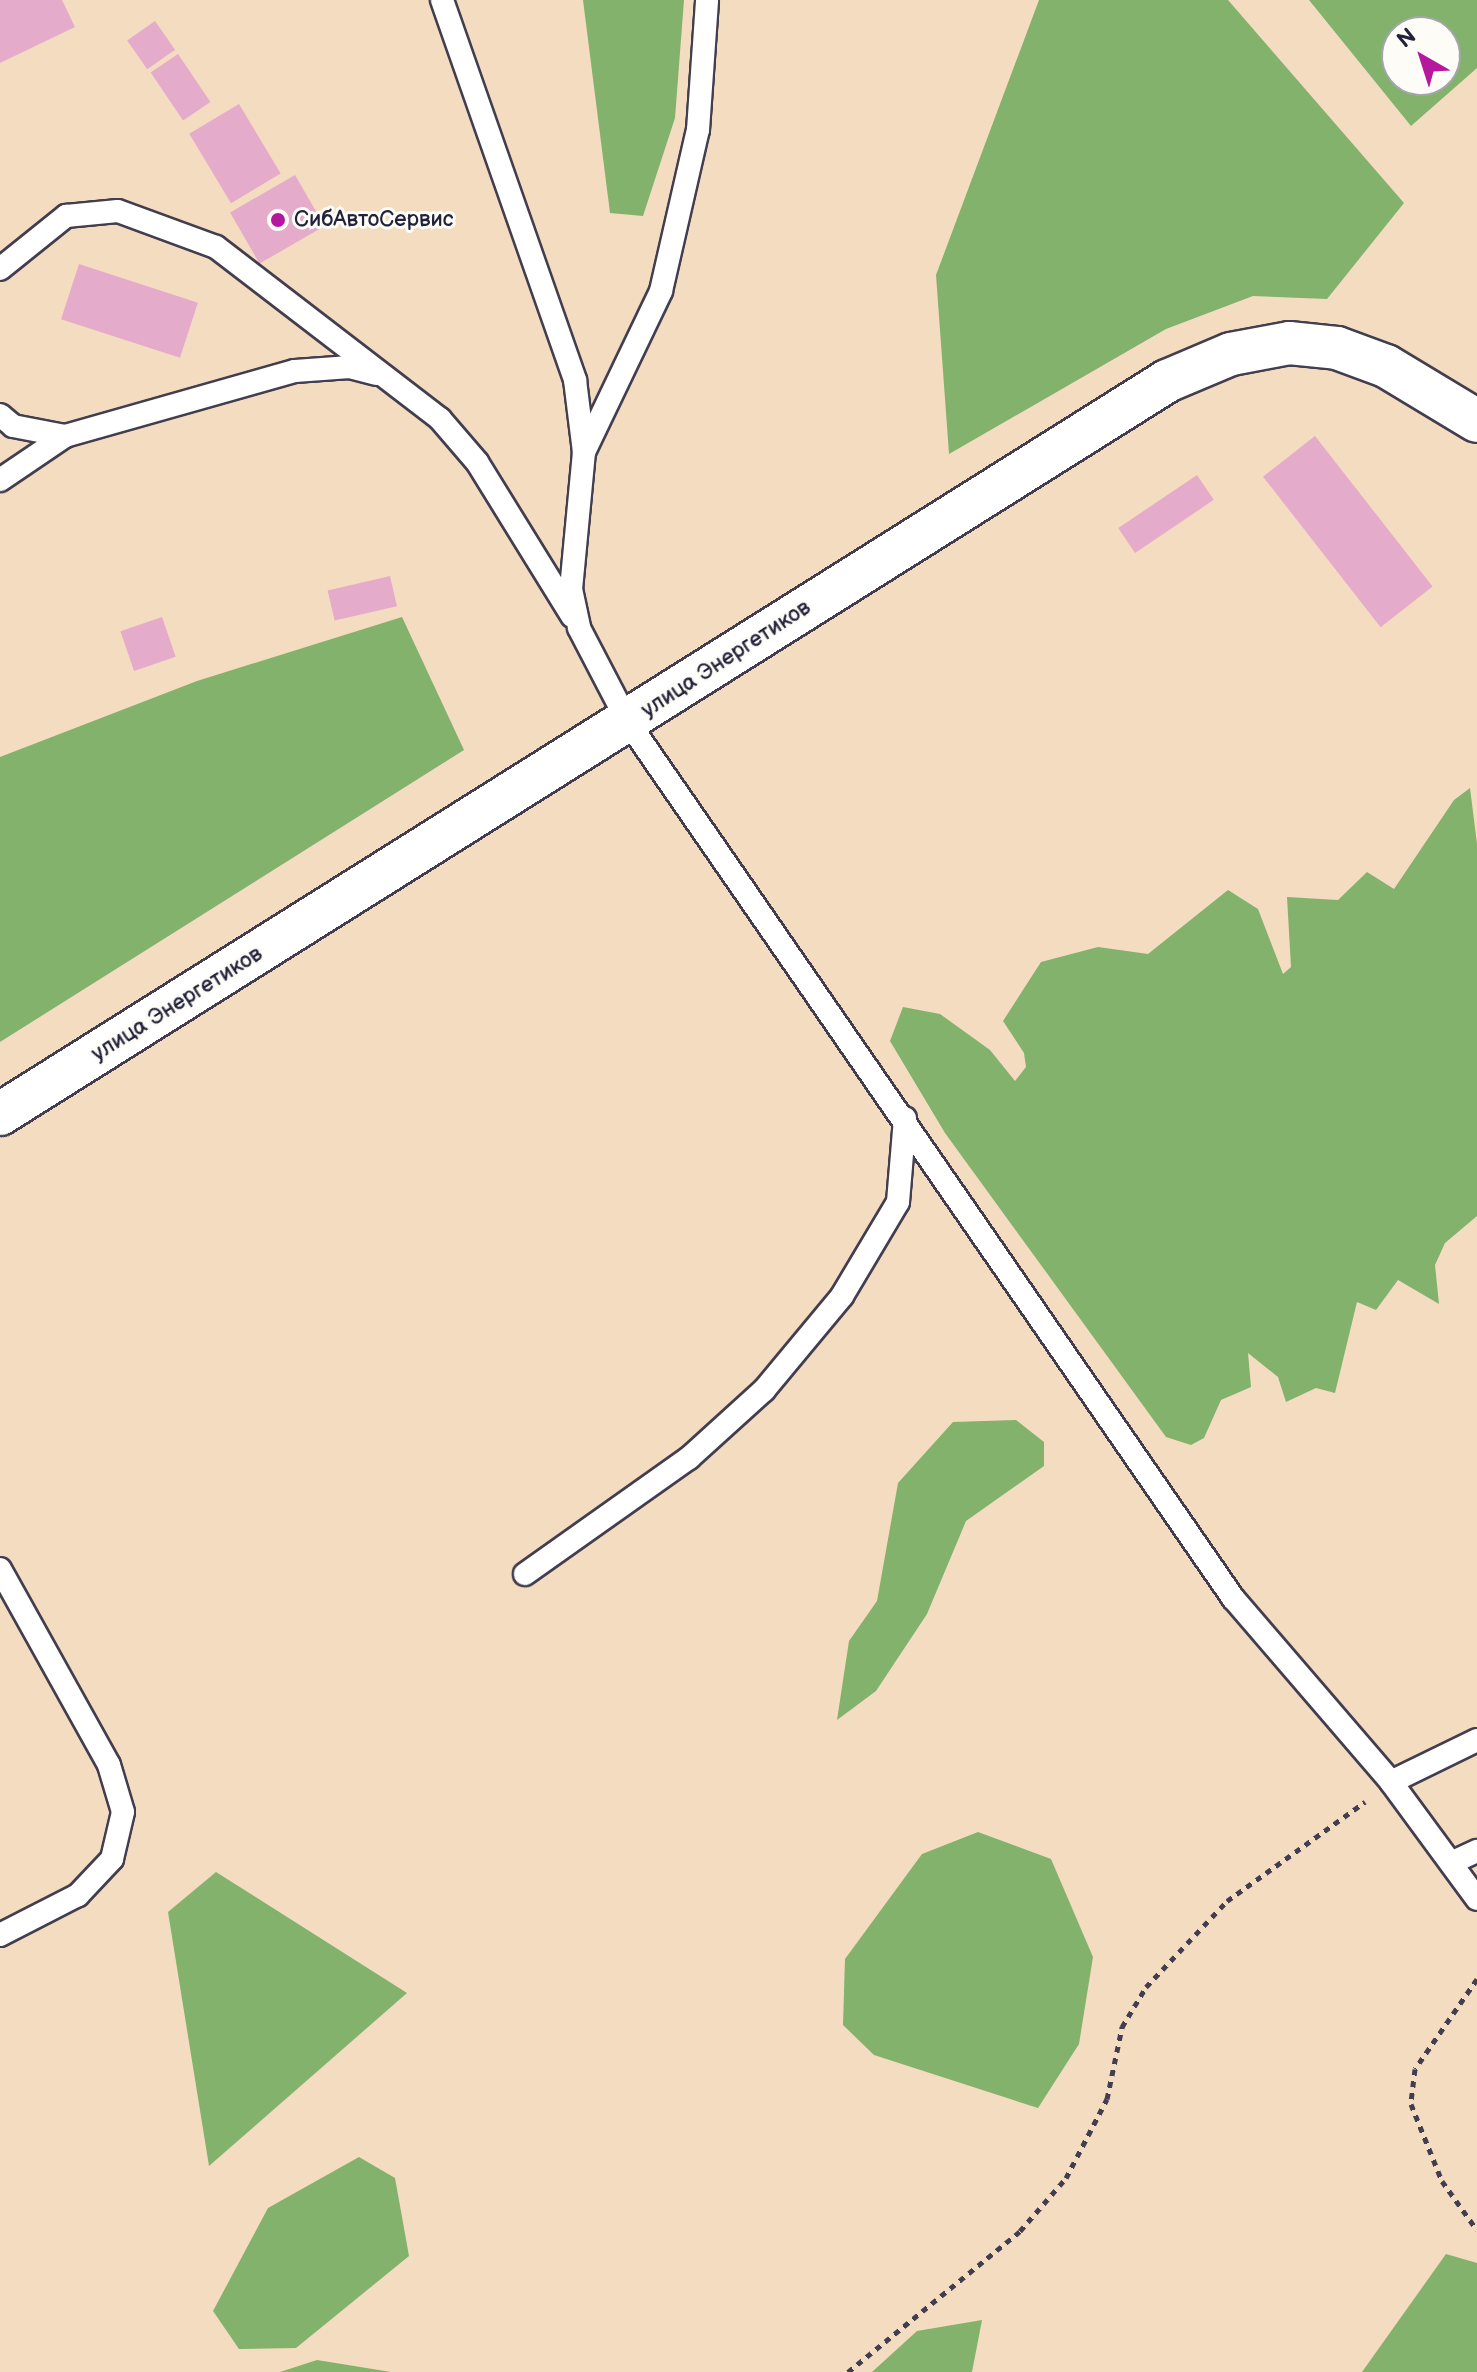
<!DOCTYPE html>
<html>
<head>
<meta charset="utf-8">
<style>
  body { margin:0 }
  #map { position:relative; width:1477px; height:2372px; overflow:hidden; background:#f4dcc0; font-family:"Balsamiq Sans",sans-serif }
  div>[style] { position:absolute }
  .forest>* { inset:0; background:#82b26c }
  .building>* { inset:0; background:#e5abca; transform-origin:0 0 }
  .path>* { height:5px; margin-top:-2.5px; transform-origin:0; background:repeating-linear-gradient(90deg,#423e4f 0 6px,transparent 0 12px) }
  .roads { filter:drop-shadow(2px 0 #423e4f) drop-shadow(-2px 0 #423e4f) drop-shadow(0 2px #423e4f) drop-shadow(0 -2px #423e4f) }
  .lane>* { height:22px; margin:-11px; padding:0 11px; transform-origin:11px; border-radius:11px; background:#fff }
  .street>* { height:42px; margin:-21px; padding:0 21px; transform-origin:21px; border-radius:21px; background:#fff }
  .dots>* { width:22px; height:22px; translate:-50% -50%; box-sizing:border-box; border:4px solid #fdfcf7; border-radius:50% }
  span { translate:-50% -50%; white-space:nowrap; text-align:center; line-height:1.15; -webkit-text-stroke:6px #fdfcf7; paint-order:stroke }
  .poi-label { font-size:22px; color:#22223b }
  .left { translate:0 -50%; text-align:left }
  .street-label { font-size:22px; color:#22223b }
  .north { position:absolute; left:1381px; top:16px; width:80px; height:80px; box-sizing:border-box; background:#fdfcf7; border:2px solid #a5a5ac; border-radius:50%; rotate:321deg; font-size:22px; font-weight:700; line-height:32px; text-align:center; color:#22223b }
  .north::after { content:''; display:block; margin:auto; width:28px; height:36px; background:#b5179e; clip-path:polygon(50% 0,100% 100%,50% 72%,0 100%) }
</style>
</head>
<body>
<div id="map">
  <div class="forest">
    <i style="clip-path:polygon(583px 0,684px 0,675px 118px,643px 216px,610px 213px)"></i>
    <i style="clip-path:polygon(1039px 0,1228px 0,1404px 203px,1327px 299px,1253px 296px,1166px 329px,949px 454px,936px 275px)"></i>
    <i style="clip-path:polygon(evenodd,1309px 0,1477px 0,1477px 68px,1411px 126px,1309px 0,1397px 32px,1445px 32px,1445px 80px,1397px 80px,1397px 32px)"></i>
    <i style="clip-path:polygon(402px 617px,464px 750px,0 1042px,0 757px,197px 681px)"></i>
    <i style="clip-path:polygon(1470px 788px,1477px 844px,1477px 1216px,1445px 1243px,1435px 1265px,1439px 1304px,1398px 1280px,1376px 1310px,1357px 1302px,1335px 1393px,1316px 1388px,1286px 1402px,1278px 1377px,1248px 1353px,1251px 1387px,1221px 1400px,1204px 1438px,1191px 1445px,1166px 1437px,945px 1133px,890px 1041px,903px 1007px,940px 1014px,990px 1050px,1015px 1081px,1026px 1067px,1024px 1053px,1003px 1021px,1041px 962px,1098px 947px,1148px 954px,1228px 890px,1258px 909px,1283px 974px,1291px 967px,1287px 897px,1338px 900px,1367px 872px,1394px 889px,1454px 800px)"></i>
    <i style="clip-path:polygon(1016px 1420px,1044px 1442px,1044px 1466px,966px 1521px,927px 1614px,876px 1691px,837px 1720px,849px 1641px,877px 1601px,898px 1483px,953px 1422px)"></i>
    <i style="clip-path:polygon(978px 1832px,1051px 1859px,1093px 1957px,1079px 2044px,1038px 2108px,874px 2055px,843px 2025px,845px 1959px,922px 1854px)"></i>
    <i style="clip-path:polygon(216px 1872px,407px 1993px,209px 2166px,168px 1912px)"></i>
    <i style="clip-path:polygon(359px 2157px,395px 2178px,409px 2256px,296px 2348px,239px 2349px,213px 2311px,268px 2208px)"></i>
    <i style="clip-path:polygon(1446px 2254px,1477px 2263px,1477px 2372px,1362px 2372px)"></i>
    <i style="clip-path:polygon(982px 2320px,972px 2372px,872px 2372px,917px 2331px)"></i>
    <i style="clip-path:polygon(317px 2360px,391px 2372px,280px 2372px)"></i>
  </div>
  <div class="building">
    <i style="clip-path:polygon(0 0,62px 0,75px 27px,0 63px)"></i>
    <i style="left:155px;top:21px;width:35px;height:34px;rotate:55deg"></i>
    <i style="left:178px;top:54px;width:58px;height:33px;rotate:56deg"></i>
    <i style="left:239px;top:104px;width:81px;height:58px;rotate:59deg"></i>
    <i style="left:295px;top:175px;width:59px;height:75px;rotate:60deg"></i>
    <i style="left:79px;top:264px;width:125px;height:58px;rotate:18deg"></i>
    <i style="left:1315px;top:436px;width:191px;height:66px;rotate:52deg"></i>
    <i style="left:1197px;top:475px;width:30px;height:95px;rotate:56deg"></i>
    <i style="left:390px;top:576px;width:31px;height:64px;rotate:77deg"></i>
    <i style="left:162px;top:617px;width:42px;height:44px;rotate:71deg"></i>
  </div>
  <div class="path">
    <i style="left:1477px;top:1979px;width:109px;rotate:124.6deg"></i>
    <i style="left:1415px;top:2069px;width:35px;rotate:97deg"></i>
    <i style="left:1411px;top:2104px;width:83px;rotate:68.1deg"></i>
    <i style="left:1442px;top:2181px;width:60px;rotate:54.5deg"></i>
    <i style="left:848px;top:2372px;width:222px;rotate:-39.3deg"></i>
    <i style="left:1020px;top:2231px;width:70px;rotate:-49deg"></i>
    <i style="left:1066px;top:2178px;width:89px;rotate:-62.6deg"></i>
    <i style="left:1107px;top:2099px;width:74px;rotate:-78.2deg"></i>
    <i style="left:1122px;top:2027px;width:47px;rotate:-59deg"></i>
    <i style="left:1146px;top:1987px;width:118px;rotate:-46.7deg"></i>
    <i style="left:1227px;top:1901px;width:170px;rotate:-35.7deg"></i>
  </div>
  <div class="roads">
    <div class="lane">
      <i style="left:442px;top:0;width:403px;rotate:70.7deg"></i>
      <i style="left:575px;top:380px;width:73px;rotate:82.9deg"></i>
      <i style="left:584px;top:452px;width:138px;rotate:95.4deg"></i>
      <i style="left:571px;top:589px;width:40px;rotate:78deg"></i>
      <i style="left:579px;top:628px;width:106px;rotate:62.5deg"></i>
      <i style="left:628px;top:722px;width:1065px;rotate:55.37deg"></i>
      <i style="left:1233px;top:1598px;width:243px;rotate:49.3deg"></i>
      <i style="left:1391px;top:1782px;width:145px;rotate:53.7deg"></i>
      <i style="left:0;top:269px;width:85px;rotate:-38.8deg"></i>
      <i style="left:66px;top:216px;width:52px;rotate:-5.5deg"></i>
      <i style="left:118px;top:211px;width:104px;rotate:20.2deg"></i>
      <i style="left:216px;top:247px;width:282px;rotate:37.5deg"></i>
      <i style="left:440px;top:419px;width:57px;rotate:49.3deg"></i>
      <i style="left:477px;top:462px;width:181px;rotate:58.3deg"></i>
      <i style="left:0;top:415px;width:17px;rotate:40deg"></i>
      <i style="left:13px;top:426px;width:53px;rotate:10.9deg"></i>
      <i style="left:65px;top:436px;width:239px;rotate:-15.8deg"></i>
      <i style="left:295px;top:371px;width:55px;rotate:-4.2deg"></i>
      <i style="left:350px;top:367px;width:27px;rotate:15deg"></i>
      <i style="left:584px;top:452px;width:178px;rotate:-64.4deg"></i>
      <i style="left:661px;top:291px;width:165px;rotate:-77.1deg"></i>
      <i style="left:698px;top:130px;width:130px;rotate:-86deg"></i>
      <i style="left:0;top:480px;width:78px;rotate:-34.1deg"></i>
      <i style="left:0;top:1569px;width:224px;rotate:60.9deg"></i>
      <i style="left:109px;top:1765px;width:49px;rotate:73.4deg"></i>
      <i style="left:123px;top:1812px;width:48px;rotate:103.2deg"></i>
      <i style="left:112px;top:1859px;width:50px;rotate:133.4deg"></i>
      <i style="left:78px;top:1895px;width:88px;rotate:152.9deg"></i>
      <i style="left:525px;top:1574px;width:201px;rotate:-35.3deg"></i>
      <i style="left:689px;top:1458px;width:101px;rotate:-42.2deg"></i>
      <i style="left:764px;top:1390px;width:122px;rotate:-50.3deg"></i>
      <i style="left:842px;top:1296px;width:109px;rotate:-59.2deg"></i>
      <i style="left:898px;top:1202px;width:84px;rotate:-85.2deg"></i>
      <i style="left:1391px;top:1782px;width:96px;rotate:-26deg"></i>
      <i style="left:1451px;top:1863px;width:29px;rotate:-25deg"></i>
    </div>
    <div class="street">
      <i style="left:0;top:1114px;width:1378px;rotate:-32.13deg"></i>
      <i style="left:1167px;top:381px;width:69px;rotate:-22.9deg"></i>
      <i style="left:1231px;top:354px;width:59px;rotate:-10.7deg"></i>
      <i style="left:1289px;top:343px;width:48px;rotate:5.9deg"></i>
      <i style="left:1337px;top:348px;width:52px;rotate:20.2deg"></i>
      <i style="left:1386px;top:366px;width:106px;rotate:31.1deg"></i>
    </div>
  </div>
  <div class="dots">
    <i style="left:278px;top:220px;background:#b5179e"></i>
  </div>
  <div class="poi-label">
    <span class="left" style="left:294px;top:220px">СибАвтоСервис</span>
  </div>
  <div class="street-label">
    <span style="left:726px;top:659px;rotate:-33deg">улица Энергетиков</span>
    <span style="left:177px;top:1004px;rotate:-32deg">улица Энергетиков</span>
  </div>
  <div class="north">N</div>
</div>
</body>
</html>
